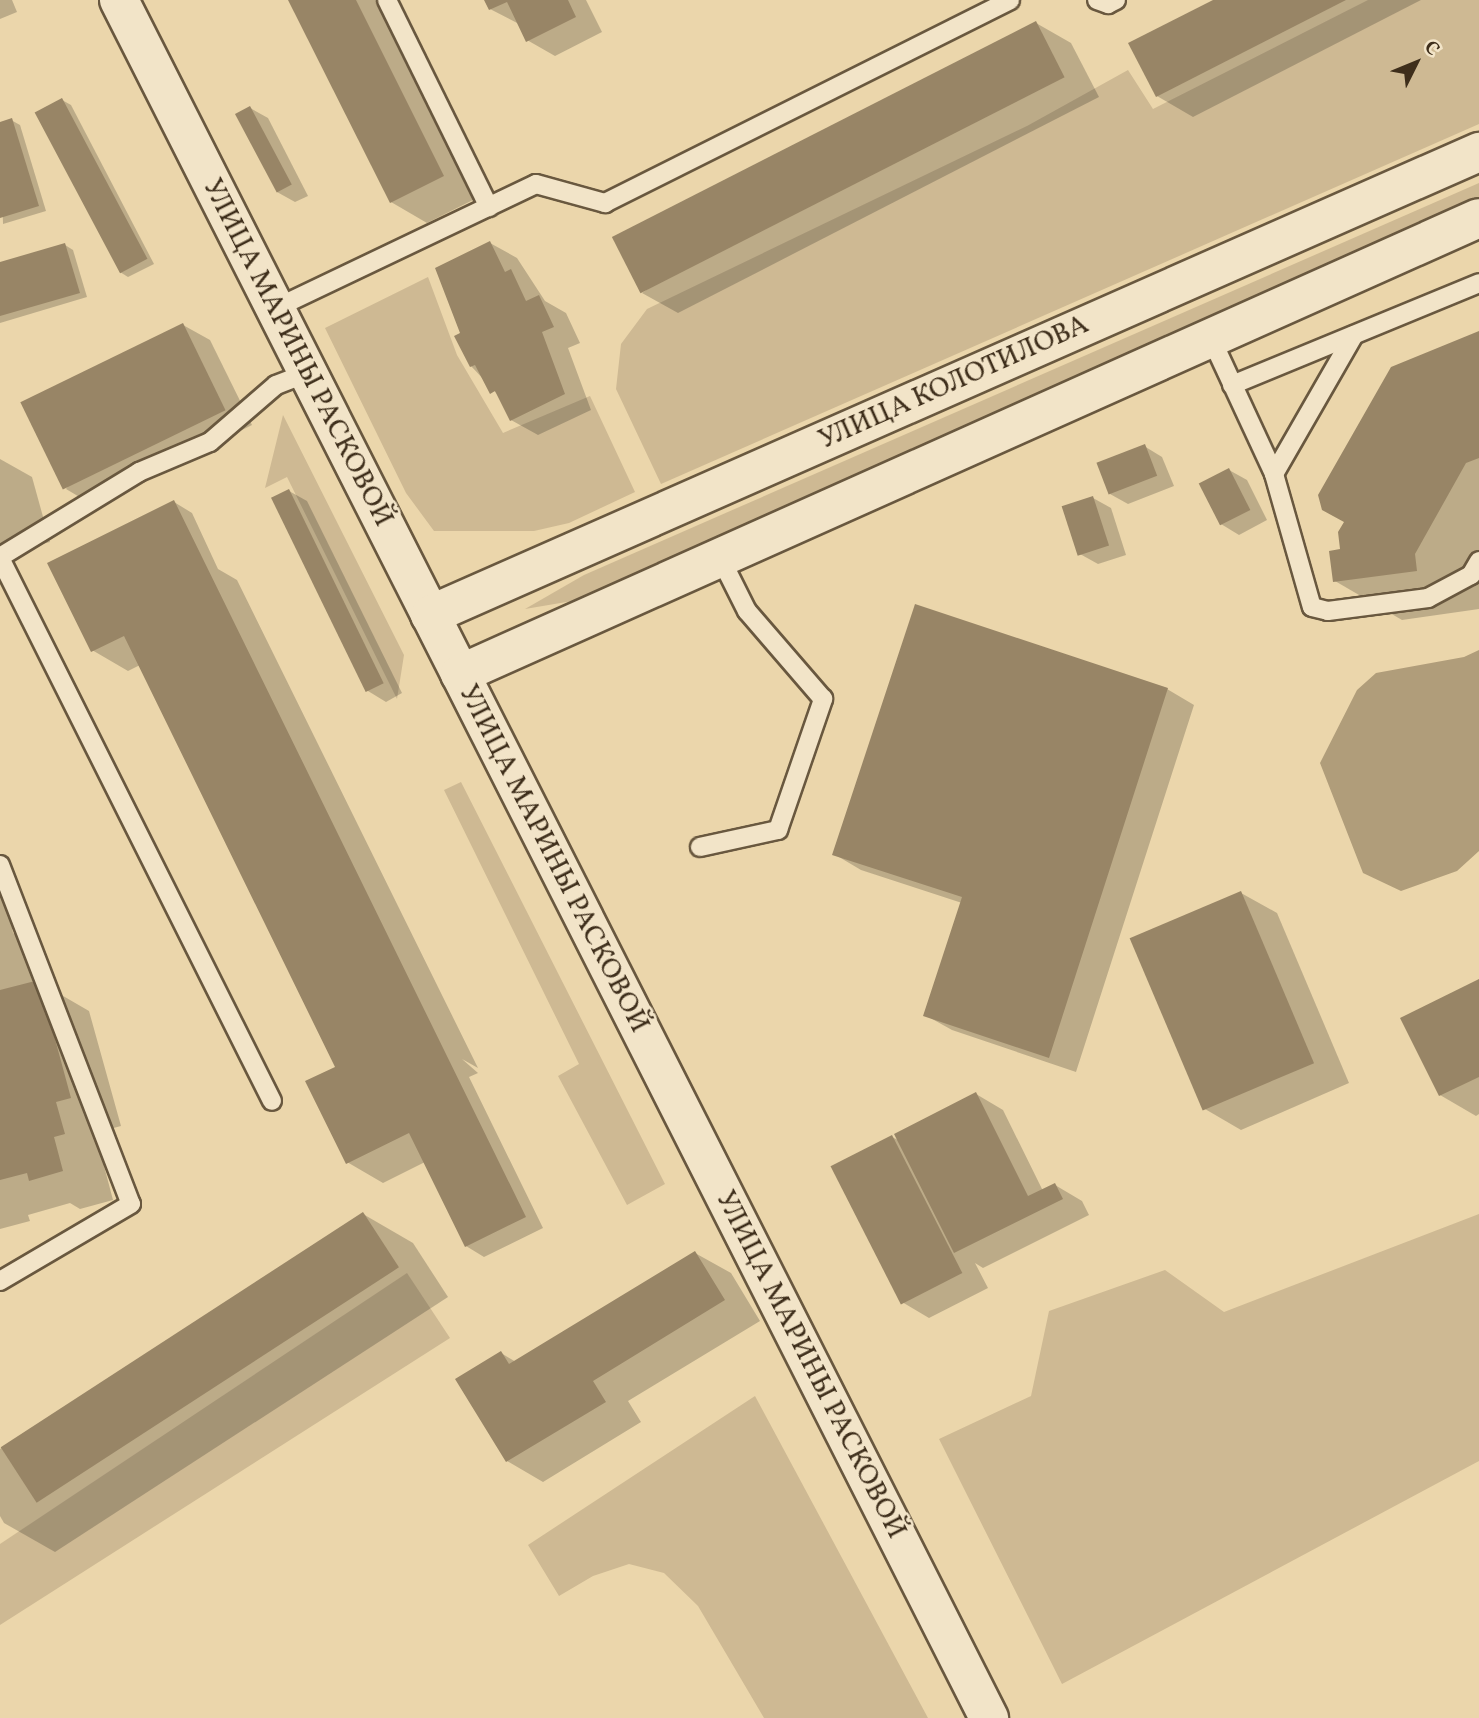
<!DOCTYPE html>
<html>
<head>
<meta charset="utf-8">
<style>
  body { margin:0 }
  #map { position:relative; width:1479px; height:1718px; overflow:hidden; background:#ebd6ab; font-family:Vollkorn,serif }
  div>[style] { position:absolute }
  .green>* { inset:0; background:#ceb993 }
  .water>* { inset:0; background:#b09d7a }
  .shadow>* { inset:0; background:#0003 }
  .building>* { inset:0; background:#988566; transform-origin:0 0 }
  .roads { filter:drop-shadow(2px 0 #69583f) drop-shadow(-2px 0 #69583f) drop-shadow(0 2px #69583f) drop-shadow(0 -2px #69583f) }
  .service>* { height:18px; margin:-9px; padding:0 9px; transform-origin:9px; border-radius:9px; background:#f2e4c8 }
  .secondary>* { height:38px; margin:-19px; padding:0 19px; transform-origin:19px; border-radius:19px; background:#f2e4c8 }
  span { translate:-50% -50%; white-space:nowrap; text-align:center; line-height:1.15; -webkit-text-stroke:5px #f2e4c8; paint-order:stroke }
  .street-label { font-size:28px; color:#3e2e1b }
  .north { position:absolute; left:1381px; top:28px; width:70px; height:70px; -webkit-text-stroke:5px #f2e4c8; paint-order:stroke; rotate:47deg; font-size:19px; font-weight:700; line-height:28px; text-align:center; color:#3e2e1b }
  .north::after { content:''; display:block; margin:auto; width:24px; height:32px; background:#3e2e1b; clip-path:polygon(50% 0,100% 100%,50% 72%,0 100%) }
</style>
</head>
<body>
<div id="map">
  <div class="green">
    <i style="clip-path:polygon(1368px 0,1479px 0,1479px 124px,661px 484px,616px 389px,621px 344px,647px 309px,1027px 126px,1128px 70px,1153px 109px)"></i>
    <i style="clip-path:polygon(1479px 183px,1479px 204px,590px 598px,525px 609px,584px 575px)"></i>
    <i style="clip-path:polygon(428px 277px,457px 355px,503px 433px,590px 396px,635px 492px,569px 523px,534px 531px,434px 531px,406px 493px,325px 328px)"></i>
    <i style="clip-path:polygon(283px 415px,404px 655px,397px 699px,287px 477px,265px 488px)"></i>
    <i style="clip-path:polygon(461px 782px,665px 1184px,627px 1205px,558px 1076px,579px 1064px,444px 790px)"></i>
    <i style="clip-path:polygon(1479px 1214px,1479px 1461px,1062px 1684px,939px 1439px,1031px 1396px,1049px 1311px,1165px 1270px,1224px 1312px)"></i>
    <i style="clip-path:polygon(407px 1273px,450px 1338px,0 1625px,0 1544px)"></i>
    <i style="clip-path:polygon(755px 1396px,928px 1718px,764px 1718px,698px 1606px,664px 1573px,629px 1564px,593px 1576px,559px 1596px,528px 1545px)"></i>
  </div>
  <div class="water">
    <i style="clip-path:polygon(1479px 650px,1479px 851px,1457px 871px,1401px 891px,1363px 873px,1320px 763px,1357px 690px,1376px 673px,1464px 657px)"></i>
  </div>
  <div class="shadow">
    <i style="clip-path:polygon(0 0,12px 0,17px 12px,0 19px)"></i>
    <i style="clip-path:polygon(290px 0,380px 0,479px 197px,427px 223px,391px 202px)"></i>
    <i style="clip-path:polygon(486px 0,586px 0,602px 32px,555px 56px,527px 40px,519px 24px,490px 9px)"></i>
    <i style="clip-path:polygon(1217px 0,1421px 0,1193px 117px,1157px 96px)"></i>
    <i style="clip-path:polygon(1036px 23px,1071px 43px,1099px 97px,678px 313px,642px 293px)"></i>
    <i style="clip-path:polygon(62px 100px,71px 105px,154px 264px,128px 277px,120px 272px)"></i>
    <i style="clip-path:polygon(250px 108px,268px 118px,308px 196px,295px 202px,277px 192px)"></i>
    <i style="clip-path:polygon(11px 120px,20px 125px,46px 211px,3px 224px,0 123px)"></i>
    <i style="clip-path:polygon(490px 243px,517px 258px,545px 301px,566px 313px,580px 343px,568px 348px,591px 410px,538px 435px,511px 420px,501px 398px,471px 366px,462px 334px)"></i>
    <i style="clip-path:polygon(65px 245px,73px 250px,87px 297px,0 323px,0 264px)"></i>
    <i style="clip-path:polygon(183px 325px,210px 340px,252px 425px,93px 505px,66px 489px)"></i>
    <i style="clip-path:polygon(1479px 333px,1479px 609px,1402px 620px,1335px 581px,1342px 551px)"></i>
    <i style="clip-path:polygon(1144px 446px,1162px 457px,1174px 486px,1128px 504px,1110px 494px)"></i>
    <i style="clip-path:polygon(0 459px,32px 477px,50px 542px,0 555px)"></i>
    <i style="clip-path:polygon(1229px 470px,1247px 480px,1267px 520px,1239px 535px,1221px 524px)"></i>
    <i style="clip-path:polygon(289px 491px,307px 501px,402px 693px,386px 702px,368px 691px)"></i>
    <i style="clip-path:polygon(1093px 498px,1111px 508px,1126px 555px,1098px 564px,1080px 554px)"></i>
    <i style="clip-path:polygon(174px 502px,192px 513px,218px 569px,237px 580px,478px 1068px,462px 1059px,478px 1073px,469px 1077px,543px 1228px,484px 1257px,466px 1246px,425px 1162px,383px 1183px,347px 1162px,337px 1067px,140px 665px,128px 671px,92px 650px)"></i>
    <i style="clip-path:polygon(1167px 689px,1194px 705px,1076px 1072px,952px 1030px,925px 1015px,962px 903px,861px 870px,834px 854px)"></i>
    <i style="clip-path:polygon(0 864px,13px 933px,21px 937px,33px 983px,39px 982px,89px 1011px,121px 1126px,106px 1130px,115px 1163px,104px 1166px,113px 1200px,80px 1209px,70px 1203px,28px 1215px,30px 1221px,0 1229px)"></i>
    <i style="clip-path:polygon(1241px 893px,1277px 913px,1349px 1083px,1241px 1130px,1205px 1109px)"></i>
    <i style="clip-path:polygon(1479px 981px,1479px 1114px,1476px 1116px,1440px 1095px)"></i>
    <i style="clip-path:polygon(976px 1094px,1003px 1110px,1043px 1191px,1055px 1185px,1082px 1201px,1089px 1215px,983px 1268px,975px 1263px,988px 1288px,929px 1318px,902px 1302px,892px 1137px,900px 1141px)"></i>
    <i style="clip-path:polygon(363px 1214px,413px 1243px,448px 1297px,55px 1552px,4px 1523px,0 1516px,0 1449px)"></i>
    <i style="clip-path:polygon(695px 1253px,731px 1273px,760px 1321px,628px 1401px,641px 1422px,543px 1482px,507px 1461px,458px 1379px,501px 1353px,516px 1362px)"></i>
  </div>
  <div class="building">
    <i style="clip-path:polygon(288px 0,356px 0,444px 176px,390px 203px)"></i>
    <i style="clip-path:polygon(484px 0,568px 0,576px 17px,526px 42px,507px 2px,489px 10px)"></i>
    <i style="clip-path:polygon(1213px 0,1346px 0,1156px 97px,1128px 43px)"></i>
    <i style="left:1036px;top:21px;width:63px;height:476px;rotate:63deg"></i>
    <i style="left:62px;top:98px;width:182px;height:31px;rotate:62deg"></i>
    <i style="left:250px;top:106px;width:89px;height:17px;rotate:62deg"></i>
    <i style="clip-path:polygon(12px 118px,39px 206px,0 218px,0 122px)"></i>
    <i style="clip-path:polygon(490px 241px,505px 272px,511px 269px,526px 301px,539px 295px,554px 327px,542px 332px,565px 394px,510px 421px,495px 391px,490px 394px,475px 365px,470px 367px,454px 336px,460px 333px,435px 268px)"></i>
    <i style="clip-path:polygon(65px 243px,80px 293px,0 316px,0 262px)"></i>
    <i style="left:183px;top:323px;width:97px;height:181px;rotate:64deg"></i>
    <i style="clip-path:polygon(1479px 331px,1479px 458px,1466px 463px,1415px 554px,1417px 571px,1333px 582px,1329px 551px,1340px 549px,1338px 532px,1344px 522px,1322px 510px,1318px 495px,1391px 367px)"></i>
    <i style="left:1145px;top:444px;width:34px;height:52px;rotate:69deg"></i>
    <i style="left:1229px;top:468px;width:47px;height:34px;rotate:63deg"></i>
    <i style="left:289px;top:489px;width:216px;height:20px;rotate:64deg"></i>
    <i style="left:1093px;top:496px;width:52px;height:33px;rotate:72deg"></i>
    <i style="clip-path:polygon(174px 500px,526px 1217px,465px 1247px,409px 1133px,346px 1164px,305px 1081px,335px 1067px,124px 636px,91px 652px,47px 563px)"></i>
    <i style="clip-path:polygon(915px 604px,1168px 688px,1049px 1058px,923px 1016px,962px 897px,832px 855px)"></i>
    <i style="left:1241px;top:891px;width:187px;height:121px;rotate:67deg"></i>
    <i style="clip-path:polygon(1479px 979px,1479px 1077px,1439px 1096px,1400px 1018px)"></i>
    <i style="clip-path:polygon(39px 980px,71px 1098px,56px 1102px,65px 1134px,54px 1137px,63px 1171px,29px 1181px,27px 1173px,0 1180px,0 990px)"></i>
    <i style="clip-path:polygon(976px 1092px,1028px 1196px,1055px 1183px,1063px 1199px,954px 1253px,894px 1134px)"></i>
    <i style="left:892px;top:1135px;width:155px;height:69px;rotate:63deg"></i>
    <i style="left:363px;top:1212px;width:66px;height:432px;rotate:57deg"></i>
    <i style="clip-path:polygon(695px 1251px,725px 1300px,593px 1381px,606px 1402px,506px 1462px,455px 1379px,501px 1351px,509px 1364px)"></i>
  </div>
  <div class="roads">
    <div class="service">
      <i style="left:387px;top:0;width:231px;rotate:63.8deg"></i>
      <i style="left:1097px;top:0;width:12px;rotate:20deg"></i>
      <i style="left:1108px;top:4px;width:9px;rotate:-27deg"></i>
      <i style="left:274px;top:309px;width:290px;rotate:-25.5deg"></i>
      <i style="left:536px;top:184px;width:72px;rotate:15.4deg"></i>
      <i style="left:605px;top:203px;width:453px;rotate:-26.6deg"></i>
      <i style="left:1211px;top:338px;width:150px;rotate:65.1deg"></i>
      <i style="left:1274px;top:474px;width:138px;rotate:74.1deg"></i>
      <i style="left:1312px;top:607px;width:16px;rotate:14deg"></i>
      <i style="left:1328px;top:611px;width:101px;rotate:-7.4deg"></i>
      <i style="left:1428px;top:598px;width:49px;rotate:-28.1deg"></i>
      <i style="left:1471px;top:575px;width:16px;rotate:-60deg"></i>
      <i style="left:1232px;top:385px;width:267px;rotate:-22.4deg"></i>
      <i style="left:1274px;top:474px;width:160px;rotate:-60.1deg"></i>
      <i style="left:0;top:557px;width:163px;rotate:-31.4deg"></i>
      <i style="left:139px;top:472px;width:77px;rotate:-22.9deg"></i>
      <i style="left:210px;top:442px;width:87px;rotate:-40.8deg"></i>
      <i style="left:276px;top:385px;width:33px;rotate:-21deg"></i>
      <i style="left:0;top:558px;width:607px;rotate:63.39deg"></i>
      <i style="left:700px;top:847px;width:80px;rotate:-12.3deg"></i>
      <i style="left:778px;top:830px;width:139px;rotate:-71deg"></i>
      <i style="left:823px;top:699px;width:116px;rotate:-130.8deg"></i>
      <i style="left:747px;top:611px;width:60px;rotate:-116.6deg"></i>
      <i style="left:0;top:865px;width:363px;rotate:68.9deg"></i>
      <i style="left:131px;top:1204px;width:152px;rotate:149.6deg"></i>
    </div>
    <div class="secondary">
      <i style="left:119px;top:0;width:1926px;rotate:63.14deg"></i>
      <i style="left:430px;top:615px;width:1147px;rotate:-23.82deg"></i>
      <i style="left:460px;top:674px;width:1116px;rotate:-24.11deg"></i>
    </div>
  </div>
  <div class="street-label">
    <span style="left:297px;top:353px;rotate:63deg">УЛИЦА МАРИНЫ РАСКОВОЙ</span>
    <span style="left:954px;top:383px;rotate:-24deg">УЛИЦА КОЛОТИЛОВА</span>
    <span style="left:553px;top:859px;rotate:63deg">УЛИЦА МАРИНЫ РАСКОВОЙ</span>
    <span style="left:810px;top:1365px;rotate:63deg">УЛИЦА МАРИНЫ РАСКОВОЙ</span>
  </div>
  <div class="north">С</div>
</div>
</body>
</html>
